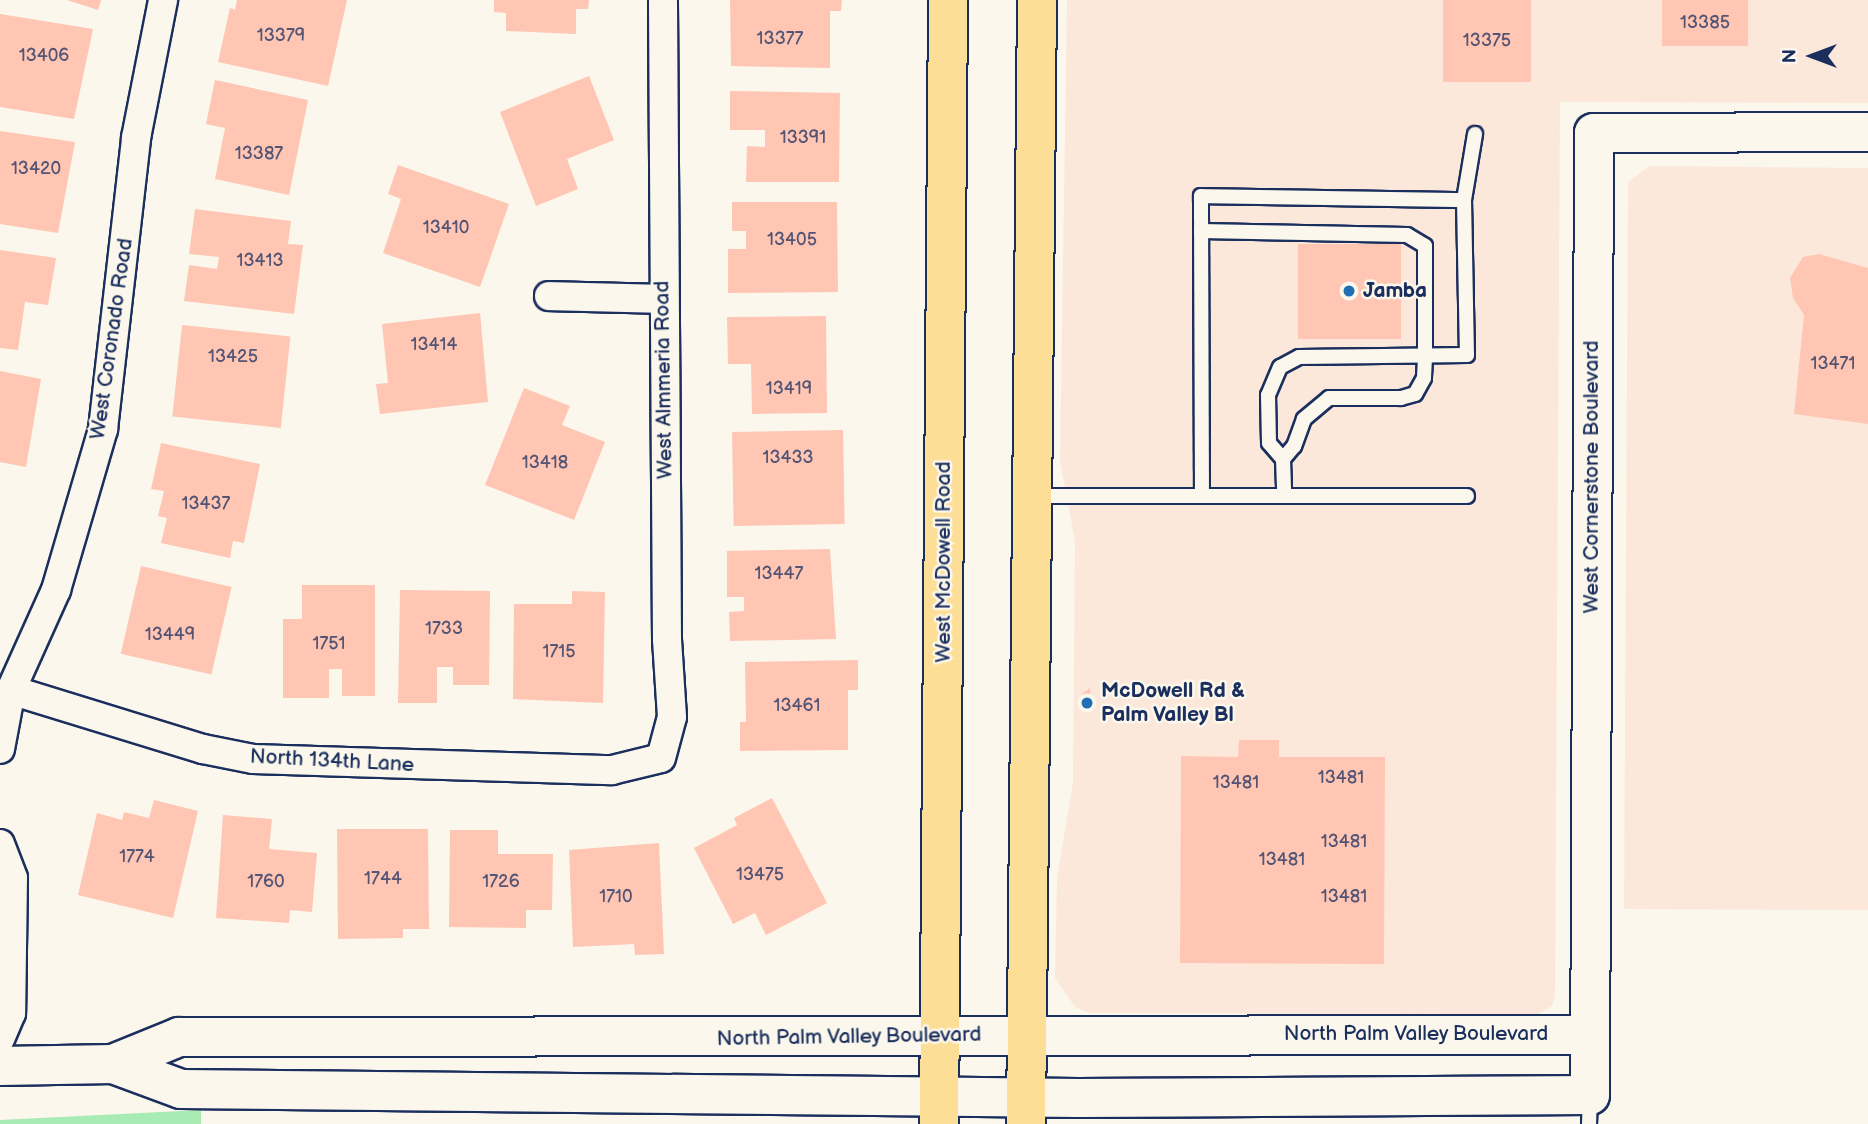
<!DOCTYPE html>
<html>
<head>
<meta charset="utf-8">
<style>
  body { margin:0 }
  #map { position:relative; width:1868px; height:1124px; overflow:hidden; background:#fbf7ec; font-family:"Balsamiq Sans",sans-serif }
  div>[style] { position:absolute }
  .built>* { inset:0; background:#fce8db }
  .green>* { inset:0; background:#a9ebb5 }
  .building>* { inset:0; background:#ffc6b4; transform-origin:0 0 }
  .roads { filter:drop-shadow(2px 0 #1b2f5e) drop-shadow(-2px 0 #1b2f5e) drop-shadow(0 2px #1b2f5e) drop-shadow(0 -2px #1b2f5e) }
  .lane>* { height:14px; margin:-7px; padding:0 7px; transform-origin:7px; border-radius:7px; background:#fbf7ec }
  .street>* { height:28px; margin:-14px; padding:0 14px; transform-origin:14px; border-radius:14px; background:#fbf7ec }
  .secondary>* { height:38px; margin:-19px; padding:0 19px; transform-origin:19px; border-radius:19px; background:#fbf7ec }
  .primary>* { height:38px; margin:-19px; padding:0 19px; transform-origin:19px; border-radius:19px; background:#fcde96 }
  .dots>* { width:19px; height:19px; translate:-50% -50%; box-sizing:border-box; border:4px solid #fbf7ec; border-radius:50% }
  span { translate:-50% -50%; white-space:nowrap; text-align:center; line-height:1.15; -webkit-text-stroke:5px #fbf7ec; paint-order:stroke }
  .number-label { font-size:18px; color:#545574 }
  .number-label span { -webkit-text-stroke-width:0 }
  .poi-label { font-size:21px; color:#1b2f5e; font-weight:700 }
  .left { translate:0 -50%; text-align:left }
  .street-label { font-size:21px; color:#1b2f5e }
  .north { position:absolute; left:1777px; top:21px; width:70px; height:70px; -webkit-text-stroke:5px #fbf7ec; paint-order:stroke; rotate:270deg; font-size:19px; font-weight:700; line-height:28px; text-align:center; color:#1b2f5e }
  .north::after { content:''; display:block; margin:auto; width:24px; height:32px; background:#1b2f5e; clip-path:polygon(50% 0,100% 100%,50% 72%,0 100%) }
</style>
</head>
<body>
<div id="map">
  <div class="built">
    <i style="clip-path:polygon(1067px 0,1868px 0,1868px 103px,1560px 102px,1555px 996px,1552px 1006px,1538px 1014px,1089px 1013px,1075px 1007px,1055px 978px,1057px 879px,1073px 782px,1075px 541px,1060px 460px)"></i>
    <i style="clip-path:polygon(1650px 166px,1868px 168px,1868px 910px,1624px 909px,1628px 182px)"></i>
  </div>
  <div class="green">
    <i style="clip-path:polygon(201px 1110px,201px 1124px,0 1124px,0 1120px)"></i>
  </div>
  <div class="building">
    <i style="clip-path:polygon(67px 0,101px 0,98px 10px)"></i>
    <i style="clip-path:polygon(237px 0,347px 0,328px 86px,218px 62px,230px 8px,235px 10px)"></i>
    <i style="clip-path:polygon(494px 0,589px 0,588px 9px,576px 9px,576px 34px,506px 31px,506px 13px,494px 12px)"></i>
    <i style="clip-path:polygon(730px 0,842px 0,841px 11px,830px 11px,830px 68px,731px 66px)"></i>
    <i style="left:1443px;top:0;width:88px;height:82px"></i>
    <i style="left:1662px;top:0;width:86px;height:46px"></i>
    <i style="clip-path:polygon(0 14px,93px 29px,74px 119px,0 107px)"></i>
    <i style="clip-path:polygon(589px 76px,614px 140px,567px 159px,578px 189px,536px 206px,500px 112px)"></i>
    <i style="clip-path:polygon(215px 80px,308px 100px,289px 195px,215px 179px,225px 128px,206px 124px)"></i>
    <i style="clip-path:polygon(730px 91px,840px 93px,839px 182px,746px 182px,747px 146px,765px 147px,765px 130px,730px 130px)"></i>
    <i style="clip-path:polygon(0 131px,75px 142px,58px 233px,0 224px)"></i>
    <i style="clip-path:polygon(398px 165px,509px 204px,480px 287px,383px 253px,401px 199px,388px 194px)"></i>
    <i style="clip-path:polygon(732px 202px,837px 202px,838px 292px,728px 293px,728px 249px,746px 249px,746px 231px,732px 231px)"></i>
    <i style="clip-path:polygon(195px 209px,291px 221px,288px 244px,303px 245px,294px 314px,184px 301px,189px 265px,217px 269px,219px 257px,189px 254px)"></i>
    <i style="left:1298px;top:244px;width:103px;height:95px"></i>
    <i style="clip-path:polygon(0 250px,56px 258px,48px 305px,25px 302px,18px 350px,0 348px)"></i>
    <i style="clip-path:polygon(1819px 254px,1868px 268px,1868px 424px,1794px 414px,1804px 315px,1793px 298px,1790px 278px,1803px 257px)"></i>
    <i style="clip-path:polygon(480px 313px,488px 402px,380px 414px,376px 384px,388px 383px,382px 324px)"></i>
    <i style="clip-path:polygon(826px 316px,827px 413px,752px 414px,751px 364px,728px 364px,727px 317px)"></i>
    <i style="left:182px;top:325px;width:109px;height:92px;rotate:6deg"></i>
    <i style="clip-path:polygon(0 371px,41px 379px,26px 467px,0 462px)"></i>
    <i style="clip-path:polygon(524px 388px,570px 406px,562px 425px,605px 442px,574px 520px,485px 485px)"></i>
    <i style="left:843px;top:430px;width:94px;height:111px;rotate:89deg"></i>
    <i style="clip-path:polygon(161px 443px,260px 464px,244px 543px,233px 541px,230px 558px,161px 543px,167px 518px,158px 516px,164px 491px,151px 489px)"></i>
    <i style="clip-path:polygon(830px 549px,836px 639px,730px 641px,729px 612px,744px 611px,744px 597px,727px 597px,727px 551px)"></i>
    <i style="left:141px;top:566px;width:93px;height:90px;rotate:13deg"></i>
    <i style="clip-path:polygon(302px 585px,375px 585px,375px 696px,342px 696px,342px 669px,329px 669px,329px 698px,283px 698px,283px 619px,302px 619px)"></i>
    <i style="clip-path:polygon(400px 590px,490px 591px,489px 685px,453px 685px,453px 667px,437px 667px,437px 703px,398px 703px)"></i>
    <i style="clip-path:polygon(572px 591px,605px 592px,603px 703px,513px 699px,514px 604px,572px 604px)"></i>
    <i style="clip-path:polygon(858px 660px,858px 690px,848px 690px,848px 750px,740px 751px,740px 722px,746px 722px,745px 662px)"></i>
    <i style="clip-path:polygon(1090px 688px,1091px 707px,1082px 707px,1082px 694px)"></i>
    <i style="clip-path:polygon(1239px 740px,1279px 740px,1279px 757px,1385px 757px,1384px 964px,1180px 963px,1181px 756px,1238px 757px)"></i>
    <i style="clip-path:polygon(772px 798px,827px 903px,766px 935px,755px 913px,733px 924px,694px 848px,737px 825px,734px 818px)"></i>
    <i style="clip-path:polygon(154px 800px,198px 811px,173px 918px,78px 895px,97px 813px,122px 820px,124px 812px,149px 818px)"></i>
    <i style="clip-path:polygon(223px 815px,272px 819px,269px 849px,317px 853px,312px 912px,290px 910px,289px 923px,216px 918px)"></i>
    <i style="clip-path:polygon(337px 829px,428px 829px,429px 929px,403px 929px,403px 938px,338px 939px)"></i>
    <i style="clip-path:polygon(450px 830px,498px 830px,498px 854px,553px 854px,552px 910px,526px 910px,526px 928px,449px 927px)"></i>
    <i style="clip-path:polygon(659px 843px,664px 954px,635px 955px,634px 944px,573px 947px,569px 850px)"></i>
  </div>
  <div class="roads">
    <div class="lane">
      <i style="left:1464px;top:200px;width:67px;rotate:-80.5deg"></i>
      <i style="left:1201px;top:231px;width:206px;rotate:1.1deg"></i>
      <i style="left:1407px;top:235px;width:21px;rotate:31deg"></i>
      <i style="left:1425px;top:246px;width:112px;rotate:90deg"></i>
      <i style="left:1425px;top:358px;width:20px;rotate:93deg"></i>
      <i style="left:1424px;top:378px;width:18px;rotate:119deg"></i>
      <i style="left:1415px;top:394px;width:15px;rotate:164deg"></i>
      <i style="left:1401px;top:398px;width:72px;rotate:180deg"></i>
      <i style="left:1329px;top:398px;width:33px;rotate:140deg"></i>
      <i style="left:1304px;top:419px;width:29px;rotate:110deg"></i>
      <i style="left:1294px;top:446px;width:17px;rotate:130deg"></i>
      <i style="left:1034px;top:496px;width:433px"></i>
      <i style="left:1202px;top:496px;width:300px;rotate:-90.2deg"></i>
      <i style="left:1201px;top:196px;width:263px;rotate:0.9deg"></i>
      <i style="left:1464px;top:200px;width:155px;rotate:88.9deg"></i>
      <i style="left:1467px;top:355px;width:168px;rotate:179.3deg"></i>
      <i style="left:1299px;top:357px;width:21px;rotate:152deg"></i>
      <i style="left:1280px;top:367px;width:30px;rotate:113deg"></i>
      <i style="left:1268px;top:395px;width:48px;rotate:88.8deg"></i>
      <i style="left:1269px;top:443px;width:21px;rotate:49deg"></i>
      <i style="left:1283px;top:459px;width:37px;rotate:88deg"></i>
      <i style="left:1589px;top:1124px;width:28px;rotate:-88deg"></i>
    </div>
    <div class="street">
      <i style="left:549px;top:296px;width:113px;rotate:1.5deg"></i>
      <i style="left:11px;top:690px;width:201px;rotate:17.1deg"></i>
      <i style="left:203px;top:749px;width:51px;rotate:11.3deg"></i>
      <i style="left:253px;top:759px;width:359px;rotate:1.8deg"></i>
      <i style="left:612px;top:770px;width:50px;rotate:-13.8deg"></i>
      <i style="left:661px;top:758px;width:42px;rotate:-75deg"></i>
      <i style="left:672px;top:717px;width:77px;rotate:-93.7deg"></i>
      <i style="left:667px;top:640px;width:640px;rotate:-90.36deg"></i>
      <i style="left:0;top:749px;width:60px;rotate:-79.4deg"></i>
      <i style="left:11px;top:690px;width:110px;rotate:-65.8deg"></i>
      <i style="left:56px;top:590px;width:168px;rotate:-73.7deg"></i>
      <i style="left:103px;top:429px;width:293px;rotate:-83.5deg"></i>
      <i style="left:136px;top:138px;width:141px;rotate:-78.9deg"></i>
      <i style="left:0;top:844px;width:36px;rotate:69deg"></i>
      <i style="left:13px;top:878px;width:135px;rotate:90.8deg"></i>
      <i style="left:11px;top:1013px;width:28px;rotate:113deg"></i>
    </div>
    <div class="secondary">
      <i style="left:113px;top:1064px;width:72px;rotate:20.2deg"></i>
      <i style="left:181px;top:1089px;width:897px;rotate:0.57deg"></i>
      <i style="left:1078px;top:1098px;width:512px;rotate:-0.34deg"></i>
      <i style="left:1590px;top:1095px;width:962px;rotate:-89.76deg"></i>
      <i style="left:1594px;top:133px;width:274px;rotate:-0.2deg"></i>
      <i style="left:0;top:1066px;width:113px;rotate:-1deg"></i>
      <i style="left:113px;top:1064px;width:71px;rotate:-22.2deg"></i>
      <i style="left:179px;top:1037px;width:1411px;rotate:-0.08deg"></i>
    </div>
    <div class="primary">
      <i style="left:939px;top:1124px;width:1124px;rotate:-89.54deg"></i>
      <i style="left:1026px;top:1124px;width:1124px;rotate:-89.44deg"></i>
    </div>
  </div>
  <div class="dots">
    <i style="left:1349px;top:291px;background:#1f6fb2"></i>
    <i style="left:1087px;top:703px;background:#1f6fb2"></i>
  </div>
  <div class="number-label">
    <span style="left:1705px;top:23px">13385</span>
    <span style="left:281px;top:36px">13379</span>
    <span style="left:780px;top:39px">13377</span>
    <span style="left:1487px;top:41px">13375</span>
    <span style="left:44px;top:56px">13406</span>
    <span style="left:803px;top:138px">13391</span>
    <span style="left:259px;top:154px">13387</span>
    <span style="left:36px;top:169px">13420</span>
    <span style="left:446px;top:228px">13410</span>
    <span style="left:792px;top:240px">13405</span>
    <span style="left:260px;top:261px">13413</span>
    <span style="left:434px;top:345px">13414</span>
    <span style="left:233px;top:357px">13425</span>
    <span style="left:1833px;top:364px">13471</span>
    <span style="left:789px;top:389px">13419</span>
    <span style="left:788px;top:458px">13433</span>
    <span style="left:545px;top:463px">13418</span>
    <span style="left:206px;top:504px">13437</span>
    <span style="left:779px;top:574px">13447</span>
    <span style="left:444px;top:629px">1733</span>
    <span style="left:170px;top:635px">13449</span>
    <span style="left:329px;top:644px">1751</span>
    <span style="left:559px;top:652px">1715</span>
    <span style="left:797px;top:706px">13461</span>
    <span style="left:1341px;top:778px">13481</span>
    <span style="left:1236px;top:783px">13481</span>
    <span style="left:1344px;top:842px">13481</span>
    <span style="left:137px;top:857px">1774</span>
    <span style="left:1282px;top:860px">13481</span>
    <span style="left:760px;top:875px">13475</span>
    <span style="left:383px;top:879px">1744</span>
    <span style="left:266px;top:882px">1760</span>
    <span style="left:501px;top:882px">1726</span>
    <span style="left:616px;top:897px">1710</span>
    <span style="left:1344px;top:897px">13481</span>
  </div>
  <div class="poi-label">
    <span class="left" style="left:1363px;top:291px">Jamba</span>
    <span class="left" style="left:1101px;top:703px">McDowell Rd &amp;<br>Palm Valley Bl</span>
  </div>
  <div class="street-label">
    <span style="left:112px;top:339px;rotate:-82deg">West Coronado Road</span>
    <span style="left:664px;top:380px;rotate:-91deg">West Almmeria Road</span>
    <span style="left:1592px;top:477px;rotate:-90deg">West Cornerstone Boulevard</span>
    <span style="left:944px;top:562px;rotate:-90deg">West McDowell Road</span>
    <span style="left:332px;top:761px;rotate:3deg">North 134th Lane</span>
    <span style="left:1416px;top:1034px">North Palm Valley Boulevard</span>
    <span style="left:849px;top:1037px;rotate:-1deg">North Palm Valley Boulevard</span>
  </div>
  <div class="north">N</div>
</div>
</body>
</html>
